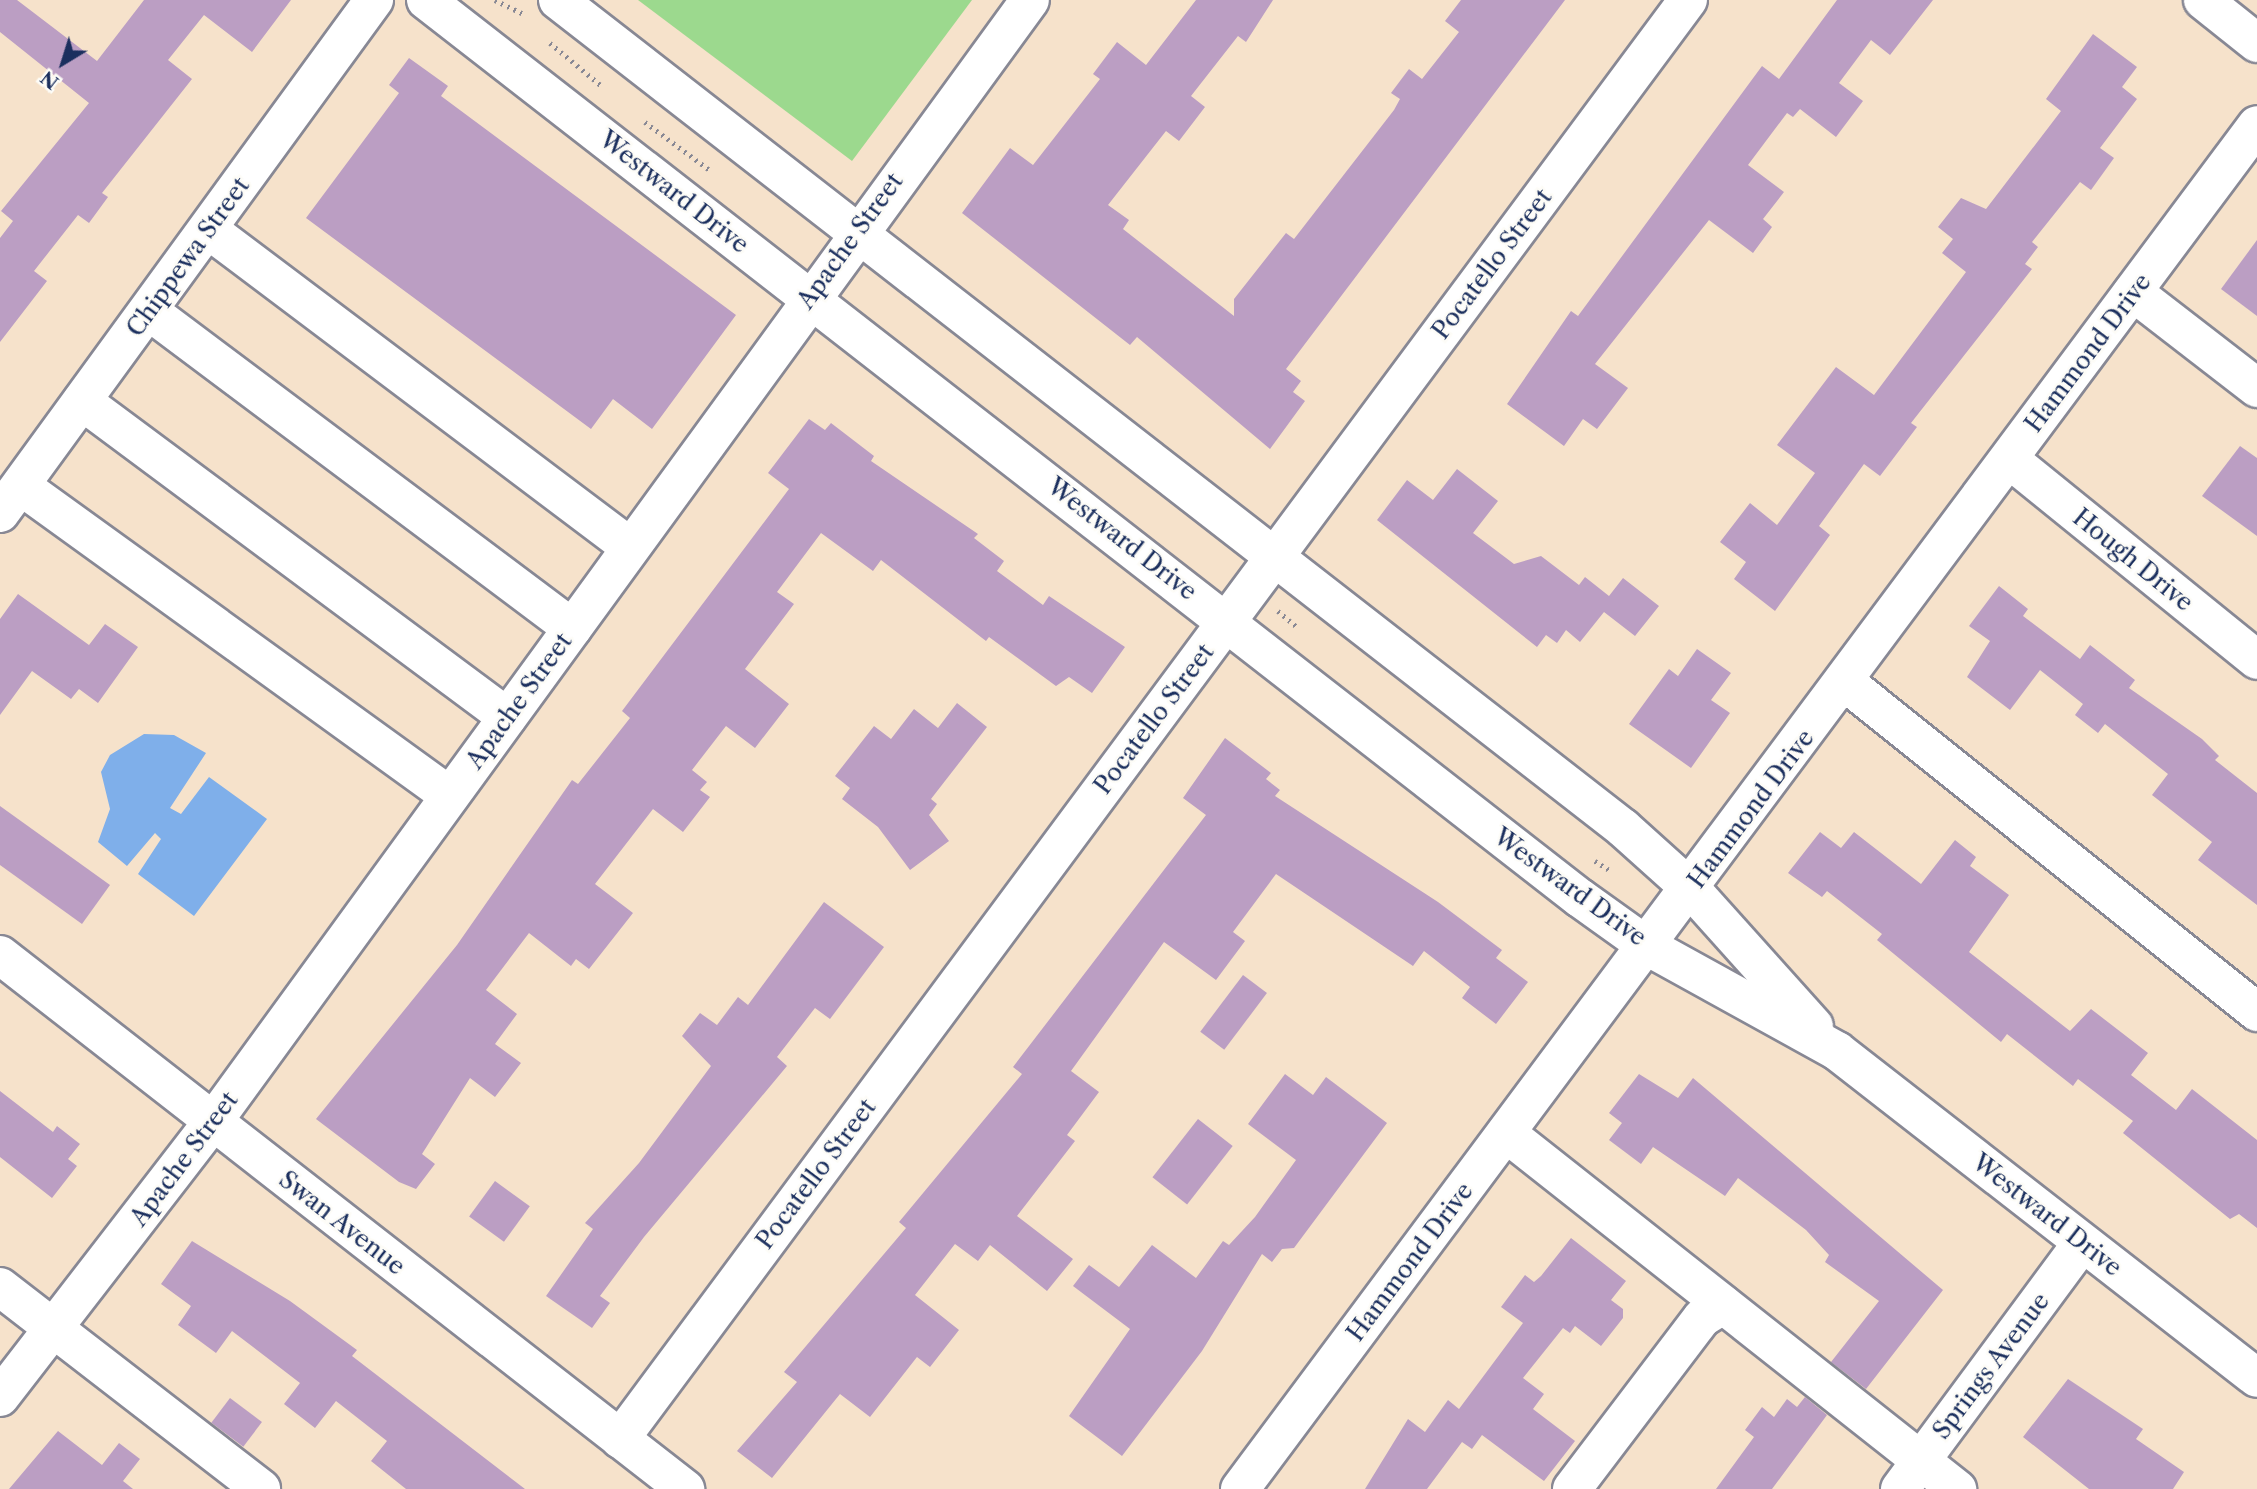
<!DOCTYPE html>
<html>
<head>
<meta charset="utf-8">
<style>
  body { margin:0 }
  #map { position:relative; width:2257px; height:1489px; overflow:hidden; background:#f6e2cb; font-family:"Libre Caslon Text",serif }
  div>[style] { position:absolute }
  .green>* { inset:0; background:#9cd98e }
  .water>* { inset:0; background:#7fafea }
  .building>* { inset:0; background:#bb9ec3; transform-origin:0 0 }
  .path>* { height:4.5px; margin-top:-2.25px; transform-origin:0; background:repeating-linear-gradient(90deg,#888894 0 2px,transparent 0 7px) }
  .roads { filter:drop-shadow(2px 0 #888894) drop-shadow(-2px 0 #888894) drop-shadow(0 2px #888894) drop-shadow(0 -2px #888894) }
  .minor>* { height:38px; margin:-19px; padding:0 19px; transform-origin:19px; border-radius:19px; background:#fff }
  span { translate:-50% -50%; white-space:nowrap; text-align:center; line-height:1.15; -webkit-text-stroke:5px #fdfcf7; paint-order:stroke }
  .street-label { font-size:24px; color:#1b2f5e }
  .north { position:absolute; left:28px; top:28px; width:70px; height:70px; -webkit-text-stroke:5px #fdfcf7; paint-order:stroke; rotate:218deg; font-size:19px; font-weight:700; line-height:28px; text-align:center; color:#1b2f5e }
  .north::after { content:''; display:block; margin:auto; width:24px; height:32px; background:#1b2f5e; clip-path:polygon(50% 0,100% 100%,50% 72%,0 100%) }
</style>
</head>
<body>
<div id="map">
  <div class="green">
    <i style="clip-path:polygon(638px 0,972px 0,852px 161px)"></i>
  </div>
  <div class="water">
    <i style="clip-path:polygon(144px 734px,174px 735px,206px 753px,170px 808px,181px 814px,209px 777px,267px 819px,194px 916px,138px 874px,161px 839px,155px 833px,127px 866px,98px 842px,110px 809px,101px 772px,110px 755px)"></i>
  </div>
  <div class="building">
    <i style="clip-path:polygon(0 0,17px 0,97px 61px,144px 0,291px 0,252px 52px,204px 15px,168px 60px,192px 79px,102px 193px,108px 197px,89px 223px,78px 215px,34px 271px,47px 281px,0 342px,0 238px,13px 221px,1px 211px,89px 103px,0 32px)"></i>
    <i style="clip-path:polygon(1196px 0,1273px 0,1246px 42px,1238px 36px,1191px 96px,1205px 107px,1179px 141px,1166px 131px,1108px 205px,1129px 220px,1123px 229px,1234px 316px,1234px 299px,1286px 233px,1294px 239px,1394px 110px,1400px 99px,1391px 93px,1409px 69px,1422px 79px,1459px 32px,1445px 21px,1461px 0,1565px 0,1286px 369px,1301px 381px,1293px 392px,1305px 401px,1270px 449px,1137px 337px,1130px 345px,962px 213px,1010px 148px,1033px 165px,1100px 79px,1093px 74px,1117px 42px,1146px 65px)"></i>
    <i style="clip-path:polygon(1837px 0,1933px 0,1890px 55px,1871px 40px,1839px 83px,1863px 101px,1836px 137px,1800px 109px,1793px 117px,1787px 113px,1748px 165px,1784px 192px,1763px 219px,1772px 227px,1753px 253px,1709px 220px,1595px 364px,1628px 388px,1597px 429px,1583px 419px,1564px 446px,1507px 404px,1571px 311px,1578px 316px,1762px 66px,1779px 79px)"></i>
    <i style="clip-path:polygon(2093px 34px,2137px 67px,2122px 87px,2137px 99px,2100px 148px,2114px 158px,2091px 190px,2080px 182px,2032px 242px,2038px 247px,2025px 264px,2032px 269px,1911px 423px,1917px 427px,1880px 476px,1864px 464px,1819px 526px,1830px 535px,1775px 611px,1734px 579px,1746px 562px,1720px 542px,1750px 503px,1777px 525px,1815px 473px,1777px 445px,1836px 367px,1874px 395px,1966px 272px,1942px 253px,1953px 239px,1938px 227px,1961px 198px,1986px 209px,2061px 111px,2046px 99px)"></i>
    <i style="clip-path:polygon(409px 58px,448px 86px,441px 96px,736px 315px,652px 429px,613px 399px,591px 429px,306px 218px,399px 93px,389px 85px)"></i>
    <i style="clip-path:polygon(2257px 240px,2257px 316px,2221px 289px)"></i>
    <i style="clip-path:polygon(809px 419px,825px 430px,831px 423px,874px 456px,871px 461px,978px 534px,974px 538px,1004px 561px,997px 571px,1043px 605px,1049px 596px,1125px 647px,1092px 693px,1069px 677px,1056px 686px,989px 637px,986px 641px,881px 560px,873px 571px,821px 533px,777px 592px,794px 604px,745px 669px,789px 704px,755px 748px,726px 726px,692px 770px,707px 782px,700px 790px,710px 797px,683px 832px,653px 809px,595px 884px,633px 913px,589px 969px,576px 959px,571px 966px,529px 933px,486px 990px,517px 1014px,495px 1044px,521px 1063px,495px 1097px,470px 1078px,422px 1154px,435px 1164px,416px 1189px,399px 1182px,316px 1119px,457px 945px,572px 780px,578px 784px,630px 718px,622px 711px,789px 489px,768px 473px)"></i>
    <i style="clip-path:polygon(2240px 446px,2257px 458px,2257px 536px,2202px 496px)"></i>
    <i style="clip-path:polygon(1457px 469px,1498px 501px,1473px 533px,1514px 564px,1541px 556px,1579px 585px,1585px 577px,1609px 596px,1623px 578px,1659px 606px,1635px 636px,1604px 612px,1580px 642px,1566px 630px,1557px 643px,1546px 635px,1537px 647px,1377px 520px,1407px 480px,1433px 500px)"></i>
    <i style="clip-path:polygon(1999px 586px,2028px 609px,2023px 616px,2080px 659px,2090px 645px,2135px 680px,2129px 688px,2202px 739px,2219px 756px,2215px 760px,2257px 793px,2257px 905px,2198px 860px,2212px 842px,2152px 795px,2168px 774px,2105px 724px,2098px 733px,2075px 715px,2083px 704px,2040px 670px,2010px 710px,1967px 677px,1990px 641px,1969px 626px)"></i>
    <i style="clip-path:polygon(18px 594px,89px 645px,105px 624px,138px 647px,98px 703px,79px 689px,71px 699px,32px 671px,0 715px,0 619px)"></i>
    <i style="clip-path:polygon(1697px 649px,1731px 673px,1711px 700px,1730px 713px,1691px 768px,1629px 724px,1669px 669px,1678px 676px)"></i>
    <i style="clip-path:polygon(957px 703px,987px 727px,931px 799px,937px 804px,929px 815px,949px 841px,910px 870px,878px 827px,842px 799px,850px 788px,835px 776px,874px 726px,891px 739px,914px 709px,938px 728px)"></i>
    <i style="clip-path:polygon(1225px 738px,1271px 773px,1266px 779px,1280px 790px,1275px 796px,1438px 902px,1502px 950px,1496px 958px,1528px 982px,1496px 1024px,1462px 998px,1470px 987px,1424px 951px,1413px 966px,1276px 874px,1233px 932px,1245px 941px,1216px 980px,1164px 942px,1071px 1071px,1099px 1092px,1067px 1135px,1075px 1141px,1017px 1216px,1073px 1259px,1047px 1291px,990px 1245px,978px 1261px,955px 1244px,915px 1295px,959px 1330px,930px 1367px,917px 1357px,870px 1417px,840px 1394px,772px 1478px,737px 1451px,797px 1382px,784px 1372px,906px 1228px,899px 1222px,1022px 1074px,1013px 1067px,1206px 815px,1183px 798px)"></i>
    <i style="clip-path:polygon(0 806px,110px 885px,82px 924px,0 865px)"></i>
    <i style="clip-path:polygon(1820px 832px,1841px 848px,1854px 832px,1921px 884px,1955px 840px,1976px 857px,1970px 866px,2009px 895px,1969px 952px,2070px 1031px,2091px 1009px,2148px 1053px,2131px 1075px,2176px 1110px,2192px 1089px,2257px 1140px,2257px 1228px,2239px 1214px,2230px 1219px,2123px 1133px,2133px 1121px,2078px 1079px,2073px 1086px,2007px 1034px,2001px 1042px,1877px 940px,1882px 934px,1827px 891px,1822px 897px,1788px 873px)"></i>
    <i style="clip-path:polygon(824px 902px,884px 947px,830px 1019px,815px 1008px,777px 1057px,787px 1066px,644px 1237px,600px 1296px,610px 1303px,592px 1328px,546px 1296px,593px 1229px,585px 1223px,639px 1163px,711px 1066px,682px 1036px,700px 1013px,717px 1025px,738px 997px,748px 1005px)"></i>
    <i style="left:1243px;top:975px;width:30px;height:71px;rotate:37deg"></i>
    <i style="clip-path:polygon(1285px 1074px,1313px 1095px,1326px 1077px,1387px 1123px,1294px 1248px,1282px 1249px,1272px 1262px,1262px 1254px,1202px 1351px,1122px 1456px,1069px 1416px,1130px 1329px,1073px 1286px,1089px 1265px,1119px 1287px,1152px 1245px,1196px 1278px,1223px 1241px,1229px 1245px,1255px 1217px,1296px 1160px,1248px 1124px)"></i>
    <i style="clip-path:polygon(1639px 1074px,1678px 1098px,1693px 1078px,1943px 1290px,1866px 1389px,1831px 1362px,1879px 1301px,1825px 1262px,1829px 1255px,1806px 1230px,1738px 1178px,1725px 1196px,1653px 1147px,1641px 1164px,1609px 1140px,1622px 1123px,1609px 1113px)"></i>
    <i style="clip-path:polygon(0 1091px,53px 1132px,57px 1126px,80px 1144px,68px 1159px,77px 1166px,52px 1198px,0 1157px)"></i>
    <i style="left:1198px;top:1119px;width:44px;height:74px;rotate:38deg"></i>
    <i style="left:495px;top:1181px;width:43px;height:44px;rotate:36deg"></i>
    <i style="clip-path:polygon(1571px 1238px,1626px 1281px,1611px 1300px,1623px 1309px,1623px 1318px,1601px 1346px,1575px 1326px,1570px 1333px,1563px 1328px,1523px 1378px,1544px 1394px,1533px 1409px,1575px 1441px,1544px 1481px,1482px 1435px,1472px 1449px,1462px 1442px,1427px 1489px,1365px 1489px,1408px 1419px,1425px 1432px,1448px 1400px,1459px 1409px,1523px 1323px,1501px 1307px,1525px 1275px,1534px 1282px,1541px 1276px)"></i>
    <i style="clip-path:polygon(192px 1241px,290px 1301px,357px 1350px,352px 1356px,525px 1489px,406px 1489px,371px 1461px,387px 1441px,336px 1401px,315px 1428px,284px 1404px,300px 1383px,232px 1331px,216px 1353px,178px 1325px,191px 1306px,161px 1284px)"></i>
    <i style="clip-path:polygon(2068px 1379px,2143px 1429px,2136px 1439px,2184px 1472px,2173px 1489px,2089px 1489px,2023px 1437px)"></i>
    <i style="clip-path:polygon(1805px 1397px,1827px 1415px,1772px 1489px,1716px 1489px,1754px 1437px,1745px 1430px,1762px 1407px,1774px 1417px,1787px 1399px,1797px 1407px)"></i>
    <i style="left:230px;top:1398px;width:40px;height:31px;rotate:37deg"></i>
    <i style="clip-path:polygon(58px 1431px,102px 1465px,119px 1443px,140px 1459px,123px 1481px,133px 1489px,9px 1489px)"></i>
  </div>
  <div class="path">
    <i style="left:495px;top:0;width:32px;rotate:26deg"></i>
    <i style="left:550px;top:43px;width:69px;rotate:39.7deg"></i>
    <i style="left:645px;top:122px;width:82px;rotate:36.6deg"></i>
    <i style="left:1278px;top:611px;width:26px;rotate:40deg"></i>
    <i style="left:1595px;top:861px;width:19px;rotate:32deg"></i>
  </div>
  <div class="roads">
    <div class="minor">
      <i style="left:426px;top:0;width:1462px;rotate:37.89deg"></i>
      <i style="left:1580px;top:898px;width:82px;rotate:35.6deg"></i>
      <i style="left:1647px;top:946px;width:217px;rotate:28.9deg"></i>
      <i style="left:1837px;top:1051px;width:532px;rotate:37.9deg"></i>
      <i style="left:558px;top:0;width:1349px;rotate:37.86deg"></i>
      <i style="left:1623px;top:828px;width:91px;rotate:41.9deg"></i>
      <i style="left:1691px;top:889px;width:184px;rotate:48.1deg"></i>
      <i style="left:2203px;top:0;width:69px;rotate:38.5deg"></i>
      <i style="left:209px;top:230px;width:527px;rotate:36.98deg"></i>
      <i style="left:2133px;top:292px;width:157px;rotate:37.7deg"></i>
      <i style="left:149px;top:311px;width:529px;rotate:36.85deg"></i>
      <i style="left:82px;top:401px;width:530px;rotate:36.63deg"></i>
      <i style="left:2009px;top:459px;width:319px;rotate:39deg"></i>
      <i style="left:21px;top:486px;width:529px;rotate:35.85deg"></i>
      <i style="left:0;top:513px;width:635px;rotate:-53.91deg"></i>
      <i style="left:1845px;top:682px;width:528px;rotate:38.69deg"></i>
      <i style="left:0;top:955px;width:869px;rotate:37.94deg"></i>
      <i style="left:1506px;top:1133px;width:575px;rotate:38.29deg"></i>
      <i style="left:0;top:1287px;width:330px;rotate:37.7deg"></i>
      <i style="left:0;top:1397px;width:346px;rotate:-52.3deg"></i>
      <i style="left:212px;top:1123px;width:1389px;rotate:-53.93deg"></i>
      <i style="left:620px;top:1439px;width:1792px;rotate:-53.42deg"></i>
      <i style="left:1240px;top:1489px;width:1701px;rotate:-53.29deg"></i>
      <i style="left:1572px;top:1489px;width:215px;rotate:-52.8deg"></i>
      <i style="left:1702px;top:1318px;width:25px;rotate:-32deg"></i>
      <i style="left:1900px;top:1489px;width:306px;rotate:-53.5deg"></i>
    </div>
  </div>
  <div class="street-label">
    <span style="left:674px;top:192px;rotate:38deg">Westward Drive</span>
    <span style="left:850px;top:241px;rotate:-54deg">Apache Street</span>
    <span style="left:188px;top:257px;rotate:-54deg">Chippewa Street</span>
    <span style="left:1492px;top:264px;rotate:-53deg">Pocatello Street</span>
    <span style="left:2088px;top:353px;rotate:-53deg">Hammond Drive</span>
    <span style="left:1122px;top:539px;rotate:38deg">Westward Drive</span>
    <span style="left:2133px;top:560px;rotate:39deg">Hough Drive</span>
    <span style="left:519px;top:701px;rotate:-54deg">Apache Street</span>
    <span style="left:1154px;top:719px;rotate:-53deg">Pocatello Street</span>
    <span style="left:1751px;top:809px;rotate:-53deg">Hammond Drive</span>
    <span style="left:1570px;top:887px;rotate:36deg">Westward Drive</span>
    <span style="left:184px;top:1159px;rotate:-53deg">Apache Street</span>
    <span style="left:816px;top:1174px;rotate:-53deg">Pocatello Street</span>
    <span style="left:2047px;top:1215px;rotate:38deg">Westward Drive</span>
    <span style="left:342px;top:1223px;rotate:38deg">Swan Avenue</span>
    <span style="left:1410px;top:1262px;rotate:-53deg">Hammond Drive</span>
    <span style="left:1991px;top:1366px;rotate:-53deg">Springs Avenue</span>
  </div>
  <div class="north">N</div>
</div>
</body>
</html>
